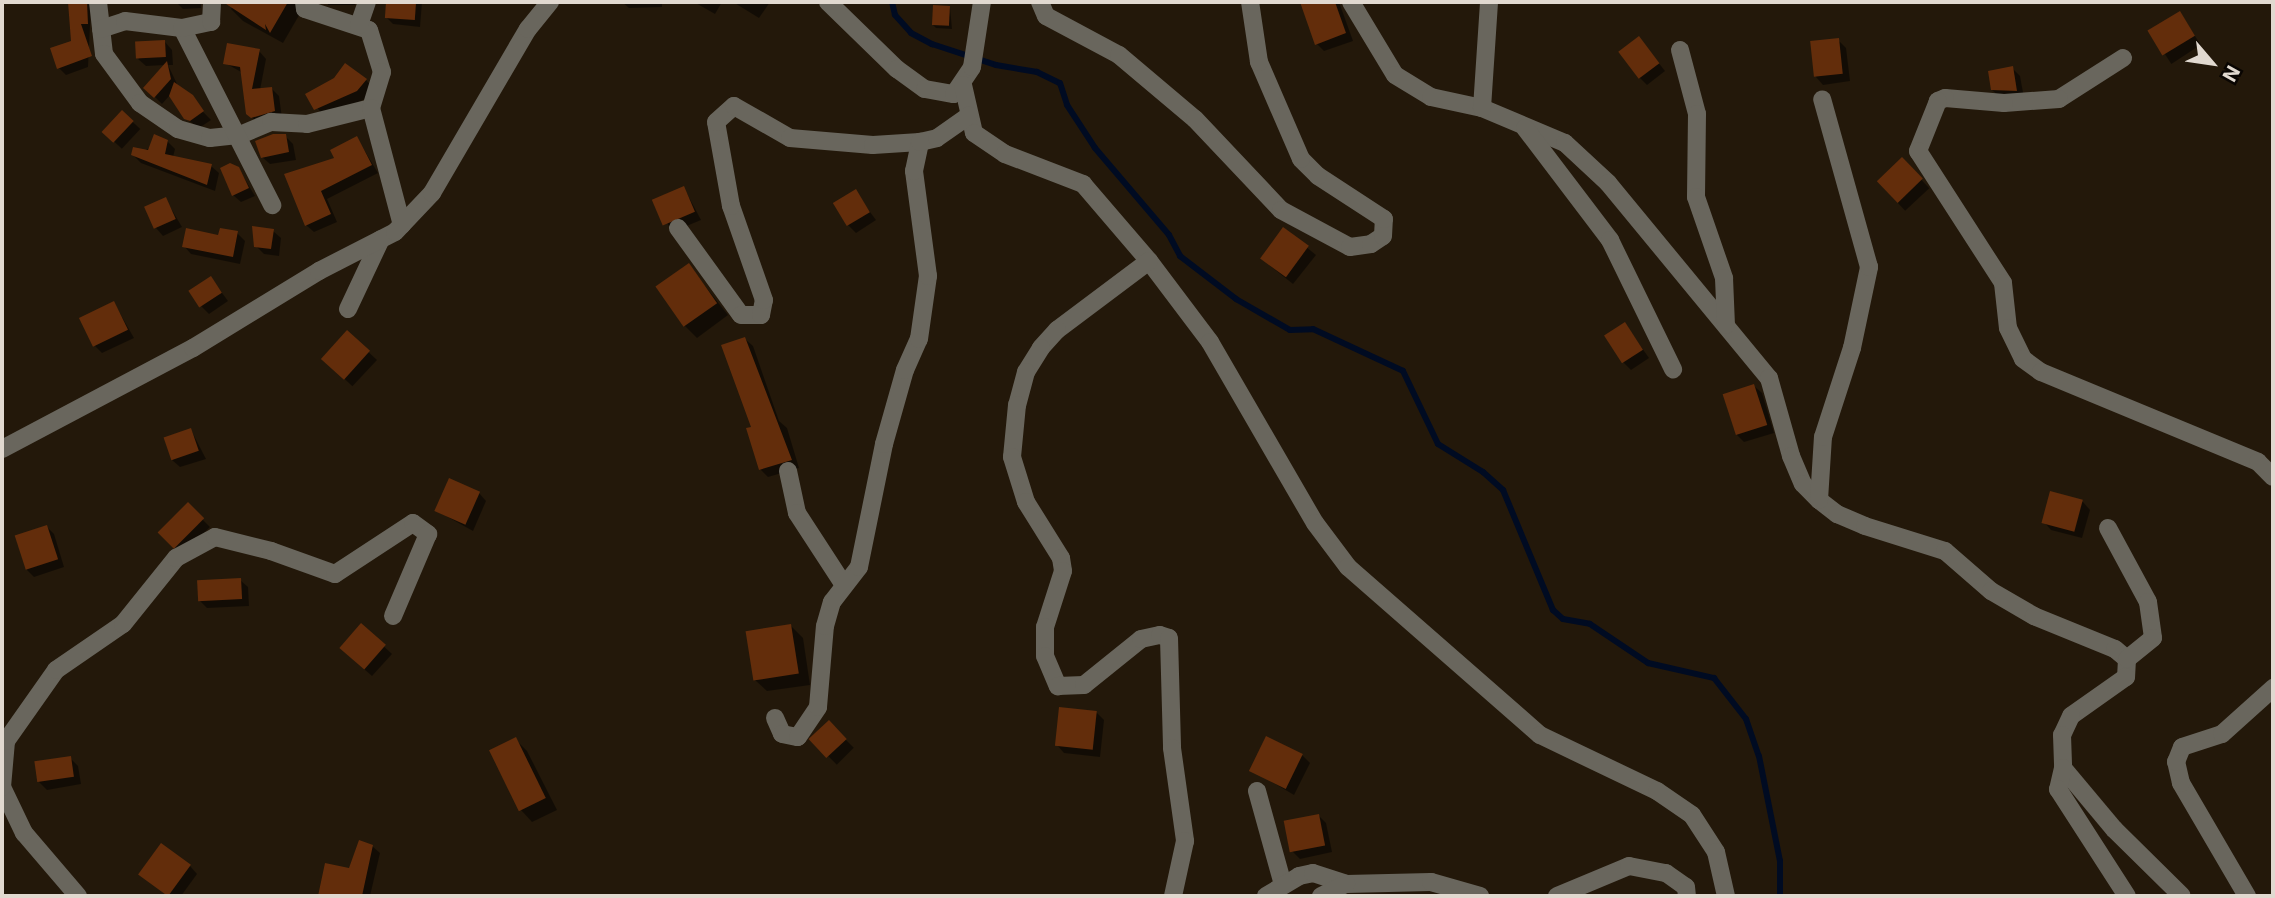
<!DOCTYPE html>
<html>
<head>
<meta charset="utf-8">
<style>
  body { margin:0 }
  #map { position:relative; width:2275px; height:898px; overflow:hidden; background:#23180a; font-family:Inter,sans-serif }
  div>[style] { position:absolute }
  .shadow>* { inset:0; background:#0007; transform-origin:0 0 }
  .stream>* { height:6px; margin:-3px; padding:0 3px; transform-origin:3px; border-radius:3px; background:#000b22 }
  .building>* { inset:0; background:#632d0b; transform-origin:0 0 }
  .minor>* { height:18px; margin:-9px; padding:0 9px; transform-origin:9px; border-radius:9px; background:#69665d }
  span { translate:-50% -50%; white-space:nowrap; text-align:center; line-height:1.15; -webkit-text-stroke:7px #090502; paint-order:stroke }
  .frame { position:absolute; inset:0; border:4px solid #e1d9d0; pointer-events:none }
  .north { position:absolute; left:2177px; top:28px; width:70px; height:70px; -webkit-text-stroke:5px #090502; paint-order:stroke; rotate:119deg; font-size:19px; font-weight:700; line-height:28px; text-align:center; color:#e1d9d0 }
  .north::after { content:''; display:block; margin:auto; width:24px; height:32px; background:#e1d9d0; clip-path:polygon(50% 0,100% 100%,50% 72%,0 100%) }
</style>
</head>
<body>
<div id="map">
  <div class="shadow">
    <i style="clip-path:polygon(70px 2px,91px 5px,88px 67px,66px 75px,59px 68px,73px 42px)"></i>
    <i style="clip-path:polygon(176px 2px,201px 2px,201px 8px,183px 9px)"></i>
    <i style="clip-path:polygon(235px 2px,302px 2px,305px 5px,283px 43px,243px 21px,231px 9px)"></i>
    <i style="left:328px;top:2px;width:27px;height:3px"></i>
    <i style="clip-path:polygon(388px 2px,422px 2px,420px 27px,393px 24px,386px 17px)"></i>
    <i style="clip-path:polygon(622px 2px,662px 2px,662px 7px,629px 8px)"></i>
    <i style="clip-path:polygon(694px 2px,722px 2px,715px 14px)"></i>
    <i style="clip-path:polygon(733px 2px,770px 2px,759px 18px)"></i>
    <i style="clip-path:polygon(1302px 2px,1339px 2px,1353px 41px,1324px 51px,1317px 44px)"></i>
    <i style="clip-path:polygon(950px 8px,952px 29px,936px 28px,933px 25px)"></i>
    <i style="left:2180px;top:13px;width:38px;height:35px;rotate:57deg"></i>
    <i style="clip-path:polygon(1639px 38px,1665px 71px,1647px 85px,1640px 78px)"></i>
    <i style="clip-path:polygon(1838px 40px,1846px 48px,1850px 81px,1823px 85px,1816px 77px)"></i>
    <i style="clip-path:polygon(165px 42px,172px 50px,173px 65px,168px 65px,178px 86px,211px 120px,199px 128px,185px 118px,170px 95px,162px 104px,145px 87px,165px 65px,146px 66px,138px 59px)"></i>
    <i style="clip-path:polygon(259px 51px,266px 59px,260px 90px,272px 89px,279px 96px,282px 118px,260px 125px,247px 113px,243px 73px,225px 63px)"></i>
    <i style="clip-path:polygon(2012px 68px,2020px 76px,2024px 98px,2000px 97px,1992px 90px)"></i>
    <i style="clip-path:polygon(366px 80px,373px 88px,365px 99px,324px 117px,308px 95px)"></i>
    <i style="left:122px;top:112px;width:25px;height:27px;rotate:43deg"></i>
    <i style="clip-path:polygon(285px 136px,293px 144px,296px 160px,270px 164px,262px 157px)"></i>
    <i style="clip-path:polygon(357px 138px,378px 173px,327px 199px,337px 222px,314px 232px,306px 225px,287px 175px,337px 159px)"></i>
    <i style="clip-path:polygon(167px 141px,175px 149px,173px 157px,211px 166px,219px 173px,215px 191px,141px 163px,133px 155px)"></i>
    <i style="left:1902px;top:159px;width:40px;height:33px;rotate:47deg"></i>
    <i style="clip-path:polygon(238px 168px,255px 196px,241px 202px,233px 195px)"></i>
    <i style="clip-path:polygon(684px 188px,701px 220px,672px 232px,654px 199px)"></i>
    <i style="clip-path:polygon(855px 192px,876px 220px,856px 233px,848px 225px)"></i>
    <i style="clip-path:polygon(166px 200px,182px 227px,163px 236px,156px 228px)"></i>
    <i style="clip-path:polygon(1284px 229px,1316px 255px,1293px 284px,1269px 265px)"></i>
    <i style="clip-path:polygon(273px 231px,281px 238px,279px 256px,264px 254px,256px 246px)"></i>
    <i style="clip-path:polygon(237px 233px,245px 241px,240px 264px,191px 254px,184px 246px)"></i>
    <i style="clip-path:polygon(689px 266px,728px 315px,697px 338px,685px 326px)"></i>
    <i style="clip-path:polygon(211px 278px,228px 301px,209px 314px,201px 306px)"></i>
    <i style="clip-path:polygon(114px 303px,134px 338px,102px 353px,95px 346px)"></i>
    <i style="clip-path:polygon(1625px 324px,1649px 358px,1631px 370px,1623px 362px)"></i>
    <i style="left:347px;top:332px;width:41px;height:36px;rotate:43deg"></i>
    <i style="clip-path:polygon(745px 339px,753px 346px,779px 421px,787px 428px,799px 468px,768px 477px,760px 469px,753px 428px)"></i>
    <i style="clip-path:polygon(1754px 386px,1762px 393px,1774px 433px,1744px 442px,1736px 434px)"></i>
    <i style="clip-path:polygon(191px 430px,206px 459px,180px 467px,172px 460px)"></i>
    <i style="clip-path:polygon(479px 493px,486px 501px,473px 531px,437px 511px)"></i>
    <i style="clip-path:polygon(2052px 493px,2083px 502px,2090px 510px,2082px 538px,2051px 530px,2044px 522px)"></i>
    <i style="left:188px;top:505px;width:31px;height:39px;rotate:45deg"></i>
    <i style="clip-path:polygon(47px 527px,54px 534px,64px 567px,34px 577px,26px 569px)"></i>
    <i style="clip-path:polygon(240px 580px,248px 587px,249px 606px,207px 608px,199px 600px)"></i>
    <i style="clip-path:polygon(361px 625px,392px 654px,372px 676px,348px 655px)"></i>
    <i style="clip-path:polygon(791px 626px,803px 638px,810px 685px,767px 691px,755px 680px)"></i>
    <i style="clip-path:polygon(1097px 713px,1104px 720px,1100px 757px,1064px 753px,1057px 745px)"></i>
    <i style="left:829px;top:723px;width:35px;height:24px;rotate:45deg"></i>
    <i style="clip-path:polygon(515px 739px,527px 751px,557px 810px,532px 822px,521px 810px)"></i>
    <i style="clip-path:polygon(1302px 755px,1310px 763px,1294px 795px,1252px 770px)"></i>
    <i style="clip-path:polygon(70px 758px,78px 766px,81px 784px,47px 790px,39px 782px)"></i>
    <i style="clip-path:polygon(1319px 816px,1326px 823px,1332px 852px,1300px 859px,1292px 851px)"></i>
    <i style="clip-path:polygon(372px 846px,380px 853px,370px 896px,320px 896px,326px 865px,350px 870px)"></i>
    <i style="clip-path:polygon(190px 866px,197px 874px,181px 896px,169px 896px,141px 874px)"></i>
  </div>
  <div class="stream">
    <i style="left:892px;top:2px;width:13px;rotate:77deg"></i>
    <i style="left:895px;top:15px;width:24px;rotate:48deg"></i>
    <i style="left:911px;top:33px;width:24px;rotate:28deg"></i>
    <i style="left:932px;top:44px;width:67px;rotate:18.2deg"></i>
    <i style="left:996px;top:65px;width:42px;rotate:9.7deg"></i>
    <i style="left:1037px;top:72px;width:25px;rotate:26deg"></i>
    <i style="left:1060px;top:83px;width:23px;rotate:72deg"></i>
    <i style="left:1067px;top:105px;width:51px;rotate:56.9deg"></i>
    <i style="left:1095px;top:148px;width:114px;rotate:49.6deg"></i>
    <i style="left:1169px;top:235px;width:24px;rotate:62deg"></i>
    <i style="left:1180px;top:256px;width:71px;rotate:37.5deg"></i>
    <i style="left:1236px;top:299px;width:62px;rotate:29.9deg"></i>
    <i style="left:1290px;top:330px;width:23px;rotate:-2deg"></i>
    <i style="left:1313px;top:329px;width:99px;rotate:25deg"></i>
    <i style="left:1403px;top:371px;width:81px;rotate:64.4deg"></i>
    <i style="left:1438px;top:444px;width:53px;rotate:31.9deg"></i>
    <i style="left:1483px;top:472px;width:27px;rotate:42deg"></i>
    <i style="left:1503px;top:490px;width:130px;rotate:67.4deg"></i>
    <i style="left:1553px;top:610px;width:13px;rotate:42deg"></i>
    <i style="left:1563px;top:619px;width:27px;rotate:10deg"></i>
    <i style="left:1590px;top:624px;width:70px;rotate:33.9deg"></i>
    <i style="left:1648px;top:663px;width:68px;rotate:12.8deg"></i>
    <i style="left:1714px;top:678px;width:52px;rotate:52deg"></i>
    <i style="left:1746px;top:719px;width:39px;rotate:71deg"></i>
    <i style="left:1759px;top:756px;width:107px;rotate:78.7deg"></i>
    <i style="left:1780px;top:861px;width:35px;rotate:90deg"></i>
  </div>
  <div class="building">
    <i style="clip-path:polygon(68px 2px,87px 2px,88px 24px,81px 24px,92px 56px,57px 69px,50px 48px,71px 41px)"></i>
    <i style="clip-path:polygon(223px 2px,288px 2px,270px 33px,265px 24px,266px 30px)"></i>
    <i style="left:386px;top:2px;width:30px;height:16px;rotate:4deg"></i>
    <i style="clip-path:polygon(1300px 2px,1335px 2px,1346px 33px,1315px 45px)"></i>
    <i style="left:933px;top:5px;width:17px;height:20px;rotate:3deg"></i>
    <i style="left:2180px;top:11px;width:29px;height:38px;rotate:59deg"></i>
    <i style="left:1639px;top:36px;width:34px;height:26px;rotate:53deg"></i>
    <i style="left:1839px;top:38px;width:36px;height:29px;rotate:84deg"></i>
    <i style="left:165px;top:40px;width:17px;height:30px;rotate:87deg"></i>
    <i style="clip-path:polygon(227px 43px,260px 49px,252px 89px,272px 87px,275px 111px,251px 118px,246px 114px,240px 67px,223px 64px)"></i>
    <i style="clip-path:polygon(167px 61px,171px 79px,154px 98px,143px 88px)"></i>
    <i style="clip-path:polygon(345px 63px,367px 79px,357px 91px,314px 110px,305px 94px,334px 78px)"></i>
    <i style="clip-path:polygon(2013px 66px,2017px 91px,1991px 90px,1988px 71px)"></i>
    <i style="clip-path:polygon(174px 82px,193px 95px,204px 111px,190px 121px,184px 119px,169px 96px)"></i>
    <i style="left:122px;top:110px;width:16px;height:30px;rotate:43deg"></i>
    <i style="clip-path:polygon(154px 134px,168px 140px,165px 154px,212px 164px,207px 185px,131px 155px,133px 147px,148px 150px)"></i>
    <i style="clip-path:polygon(273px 134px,286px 134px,289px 152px,261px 158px,255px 141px)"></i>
    <i style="clip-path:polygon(357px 136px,372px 165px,321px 191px,331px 214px,305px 226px,284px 174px,334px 158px,330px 150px)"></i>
    <i style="left:1902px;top:157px;width:30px;height:35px;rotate:46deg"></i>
    <i style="clip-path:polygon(230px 163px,239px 167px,249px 188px,232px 196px,220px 168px)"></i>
    <i style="left:684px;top:186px;width:28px;height:35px;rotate:67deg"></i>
    <i style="left:856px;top:189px;width:27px;height:27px;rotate:59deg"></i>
    <i style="left:166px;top:197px;width:24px;height:24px;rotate:66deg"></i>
    <i style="clip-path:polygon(252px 226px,274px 229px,271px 249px,254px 247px)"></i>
    <i style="left:1283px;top:227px;width:32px;height:39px;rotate:36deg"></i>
    <i style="clip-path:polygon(186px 228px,218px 235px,220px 228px,238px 231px,233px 257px,182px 247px)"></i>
    <i style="left:689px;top:263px;width:49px;height:41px;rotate:55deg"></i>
    <i style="left:211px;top:276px;width:20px;height:27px;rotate:57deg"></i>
    <i style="left:114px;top:301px;width:32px;height:39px;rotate:64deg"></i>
    <i style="left:1625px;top:322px;width:33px;height:25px;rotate:57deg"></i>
    <i style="left:347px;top:330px;width:31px;height:39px;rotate:42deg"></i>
    <i style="clip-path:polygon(745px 337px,792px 460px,759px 470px,746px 428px,751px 427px,721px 345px)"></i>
    <i style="left:1754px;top:384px;width:43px;height:33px;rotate:72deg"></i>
    <i style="left:191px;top:428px;width:24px;height:29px;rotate:71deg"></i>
    <i style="left:449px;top:478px;width:34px;height:36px;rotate:24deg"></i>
    <i style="left:2050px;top:491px;width:34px;height:33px;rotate:15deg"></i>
    <i style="left:188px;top:502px;width:23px;height:43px;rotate:45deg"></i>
    <i style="left:47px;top:525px;width:36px;height:34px;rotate:72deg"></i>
    <i style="left:241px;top:578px;width:21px;height:44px;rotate:87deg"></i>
    <i style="left:361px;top:623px;width:33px;height:33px;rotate:41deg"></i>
    <i style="left:791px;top:624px;width:50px;height:46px;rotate:81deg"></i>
    <i style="left:1059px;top:707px;width:38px;height:39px;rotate:6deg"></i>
    <i style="left:829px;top:720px;width:26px;height:28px;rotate:47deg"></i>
    <i style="left:1266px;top:736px;width:41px;height:39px;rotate:26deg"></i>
    <i style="left:516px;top:737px;width:68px;height:30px;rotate:64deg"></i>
    <i style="left:71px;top:756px;width:21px;height:37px;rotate:82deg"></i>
    <i style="left:1319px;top:814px;width:32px;height:36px;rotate:79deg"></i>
    <i style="clip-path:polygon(359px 840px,373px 845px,362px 896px,318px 896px,325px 863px,349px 868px)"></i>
    <i style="left:161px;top:843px;width:37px;height:39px;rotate:36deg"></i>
  </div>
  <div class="minor">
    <i style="left:98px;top:2px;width:52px;rotate:83.4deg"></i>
    <i style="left:104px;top:54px;width:61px;rotate:53.7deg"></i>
    <i style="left:140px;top:103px;width:46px;rotate:34.4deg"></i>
    <i style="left:178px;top:129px;width:33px;rotate:16deg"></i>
    <i style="left:210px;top:138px;width:30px;rotate:-6deg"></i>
    <i style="left:240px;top:135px;width:34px;rotate:-23deg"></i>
    <i style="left:271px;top:122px;width:36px;rotate:3deg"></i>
    <i style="left:307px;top:124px;width:66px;rotate:-14deg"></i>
    <i style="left:304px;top:2px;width:7px;rotate:82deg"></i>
    <i style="left:305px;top:9px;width:67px;rotate:18.2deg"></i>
    <i style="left:369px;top:30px;width:44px;rotate:72.8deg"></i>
    <i style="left:382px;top:72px;width:38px;rotate:107deg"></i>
    <i style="left:371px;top:108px;width:121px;rotate:75.2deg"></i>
    <i style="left:828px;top:2px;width:96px;rotate:44.2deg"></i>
    <i style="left:897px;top:69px;width:34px;rotate:36deg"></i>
    <i style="left:925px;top:89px;width:29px;rotate:10deg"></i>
    <i style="left:954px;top:94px;width:32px;rotate:-56deg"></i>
    <i style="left:972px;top:67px;width:66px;rotate:-81.3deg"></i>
    <i style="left:1040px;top:2px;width:15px;rotate:67deg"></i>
    <i style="left:1046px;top:16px;width:83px;rotate:28.1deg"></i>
    <i style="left:1119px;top:55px;width:99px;rotate:40.1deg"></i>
    <i style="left:1195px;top:119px;width:125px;rotate:46.6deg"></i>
    <i style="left:1281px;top:210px;width:78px;rotate:28.2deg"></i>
    <i style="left:1350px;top:247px;width:21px;rotate:-8deg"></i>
    <i style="left:1371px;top:244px;width:14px;rotate:-34deg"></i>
    <i style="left:1383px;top:236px;width:17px;rotate:-87deg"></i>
    <i style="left:1384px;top:219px;width:79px;rotate:-146.9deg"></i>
    <i style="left:1318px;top:176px;width:24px;rotate:-135deg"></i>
    <i style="left:1301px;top:159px;width:106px;rotate:-113.4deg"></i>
    <i style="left:1259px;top:62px;width:61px;rotate:-98.5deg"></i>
    <i style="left:1351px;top:2px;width:85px;rotate:58.9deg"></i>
    <i style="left:1395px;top:75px;width:42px;rotate:31.4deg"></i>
    <i style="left:1431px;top:97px;width:52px;rotate:12.2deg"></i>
    <i style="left:1482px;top:108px;width:90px;rotate:22.9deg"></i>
    <i style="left:1565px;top:143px;width:59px;rotate:42.9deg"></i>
    <i style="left:1608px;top:183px;width:253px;rotate:50.5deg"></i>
    <i style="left:1769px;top:378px;width:81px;rotate:74.2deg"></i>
    <i style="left:1791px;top:456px;width:30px;rotate:67deg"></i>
    <i style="left:1803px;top:484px;width:23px;rotate:45deg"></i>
    <i style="left:1819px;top:500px;width:23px;rotate:38deg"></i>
    <i style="left:1837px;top:514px;width:30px;rotate:23deg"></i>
    <i style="left:1865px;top:526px;width:84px;rotate:17.4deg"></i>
    <i style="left:1945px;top:551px;width:61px;rotate:41deg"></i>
    <i style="left:1991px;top:591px;width:50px;rotate:30.2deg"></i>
    <i style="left:2034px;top:616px;width:87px;rotate:22.2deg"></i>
    <i style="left:2115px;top:649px;width:16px;rotate:40deg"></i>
    <i style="left:2127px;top:659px;width:18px;rotate:93deg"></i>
    <i style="left:2126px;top:677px;width:67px;rotate:144.7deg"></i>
    <i style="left:2071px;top:716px;width:21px;rotate:115deg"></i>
    <i style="left:2062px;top:735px;width:33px;rotate:88deg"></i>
    <i style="left:2063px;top:768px;width:80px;rotate:50.1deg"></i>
    <i style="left:2114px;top:829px;width:95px;rotate:44.6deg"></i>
    <i style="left:359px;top:25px;width:24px;rotate:-71deg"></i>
    <i style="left:182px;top:28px;width:199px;rotate:63deg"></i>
    <i style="left:101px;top:29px;width:25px;rotate:-18deg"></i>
    <i style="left:125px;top:21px;width:57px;rotate:7deg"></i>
    <i style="left:182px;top:28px;width:30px;rotate:-12deg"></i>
    <i style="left:211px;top:22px;width:20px;rotate:-87deg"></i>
    <i style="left:1680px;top:50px;width:66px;rotate:75.1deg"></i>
    <i style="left:1697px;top:114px;width:83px;rotate:90.7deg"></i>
    <i style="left:1696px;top:197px;width:86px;rotate:70.9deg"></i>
    <i style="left:1724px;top:278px;width:47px;rotate:87.6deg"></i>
    <i style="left:2123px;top:58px;width:76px;rotate:147.4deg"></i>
    <i style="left:2059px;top:99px;width:55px;rotate:175.8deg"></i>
    <i style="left:2004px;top:103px;width:59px;rotate:-175.2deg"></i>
    <i style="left:1945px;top:98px;width:8px;rotate:157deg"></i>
    <i style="left:1938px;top:101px;width:54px;rotate:111.8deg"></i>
    <i style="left:1918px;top:151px;width:157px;rotate:57.2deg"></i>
    <i style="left:2003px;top:283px;width:45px;rotate:83.7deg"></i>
    <i style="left:2008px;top:328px;width:34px;rotate:64deg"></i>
    <i style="left:2023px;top:359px;width:22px;rotate:36deg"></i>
    <i style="left:2041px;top:372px;width:235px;rotate:22.5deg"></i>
    <i style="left:2258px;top:462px;width:21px;rotate:45deg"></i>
    <i style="left:963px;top:85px;width:49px;rotate:77.1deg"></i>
    <i style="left:974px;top:133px;width:37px;rotate:34deg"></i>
    <i style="left:1005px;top:154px;width:84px;rotate:21deg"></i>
    <i style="left:1083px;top:184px;width:101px;rotate:49.4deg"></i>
    <i style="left:1149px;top:261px;width:101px;rotate:53deg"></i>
    <i style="left:1210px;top:342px;width:209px;rotate:59.9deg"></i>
    <i style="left:1315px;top:523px;width:55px;rotate:53.1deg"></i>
    <i style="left:1348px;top:567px;width:255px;rotate:41.2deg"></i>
    <i style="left:1540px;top:735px;width:130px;rotate:25.6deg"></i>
    <i style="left:1657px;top:791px;width:42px;rotate:34.4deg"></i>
    <i style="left:1692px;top:815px;width:44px;rotate:57deg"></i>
    <i style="left:1716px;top:852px;width:45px;rotate:77.2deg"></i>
    <i style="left:1482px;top:108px;width:106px;rotate:-86.2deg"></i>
    <i style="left:1525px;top:128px;width:141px;rotate:52.8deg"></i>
    <i style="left:1610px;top:240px;width:144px;rotate:64deg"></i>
    <i style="left:678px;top:228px;width:107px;rotate:54.1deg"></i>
    <i style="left:741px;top:315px;width:20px"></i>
    <i style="left:761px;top:315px;width:15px;rotate:-79deg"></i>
    <i style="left:764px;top:300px;width:100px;rotate:-109.3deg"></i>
    <i style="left:731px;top:206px;width:85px;rotate:-100.1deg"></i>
    <i style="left:716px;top:122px;width:24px;rotate:-42deg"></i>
    <i style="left:734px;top:106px;width:64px;rotate:29.7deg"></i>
    <i style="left:790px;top:138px;width:83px;rotate:4.8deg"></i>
    <i style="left:873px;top:145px;width:47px;rotate:-3.7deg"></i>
    <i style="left:1149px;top:261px;width:115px;rotate:143.1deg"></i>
    <i style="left:1057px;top:330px;width:24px;rotate:132deg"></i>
    <i style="left:1041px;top:348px;width:28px;rotate:122deg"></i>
    <i style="left:1026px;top:372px;width:34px;rotate:105deg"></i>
    <i style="left:1017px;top:405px;width:52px;rotate:95.5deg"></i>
    <i style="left:1012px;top:457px;width:47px;rotate:72.7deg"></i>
    <i style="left:1026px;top:502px;width:66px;rotate:58deg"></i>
    <i style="left:1061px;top:558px;width:13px;rotate:81deg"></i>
    <i style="left:1063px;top:571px;width:59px;rotate:107.8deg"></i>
    <i style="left:1045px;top:627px;width:29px;rotate:90deg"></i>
    <i style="left:1045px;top:656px;width:33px;rotate:67deg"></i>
    <i style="left:1058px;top:686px;width:26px;rotate:-2deg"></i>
    <i style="left:1084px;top:685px;width:73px;rotate:-38.9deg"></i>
    <i style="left:1141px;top:639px;width:19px;rotate:-12deg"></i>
    <i style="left:1160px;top:635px;width:9px;rotate:18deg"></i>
    <i style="left:1169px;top:638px;width:110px;rotate:88.4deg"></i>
    <i style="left:1172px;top:748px;width:94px;rotate:82deg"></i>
    <i style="left:1185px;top:841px;width:56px;rotate:102.3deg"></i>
    <i style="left:348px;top:309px;width:77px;rotate:-64.8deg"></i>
    <i style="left:2px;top:449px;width:216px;rotate:-27.9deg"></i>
    <i style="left:193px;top:348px;width:148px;rotate:-31.4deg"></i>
    <i style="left:319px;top:271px;width:85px;rotate:-27.2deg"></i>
    <i style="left:395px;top:232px;width:54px;rotate:-46.5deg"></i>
    <i style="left:432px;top:193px;width:190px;rotate:-59.7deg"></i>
    <i style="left:528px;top:29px;width:35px;rotate:-51deg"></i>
    <i style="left:788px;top:471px;width:43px;rotate:77.9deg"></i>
    <i style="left:797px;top:513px;width:86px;rotate:56.9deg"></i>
    <i style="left:1819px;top:500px;width:63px;rotate:-86.4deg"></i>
    <i style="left:1823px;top:437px;width:94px;rotate:-72deg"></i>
    <i style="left:1852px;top:348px;width:83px;rotate:-78.1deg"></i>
    <i style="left:1869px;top:267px;width:174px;rotate:-105.6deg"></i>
    <i style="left:2108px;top:528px;width:84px;rotate:61.6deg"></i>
    <i style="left:2148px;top:602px;width:36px;rotate:82deg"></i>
    <i style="left:2153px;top:638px;width:33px;rotate:141deg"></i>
    <i style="left:775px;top:718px;width:17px;rotate:66deg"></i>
    <i style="left:782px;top:734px;width:16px;rotate:11deg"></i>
    <i style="left:798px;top:737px;width:36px;rotate:-56deg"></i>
    <i style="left:818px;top:707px;width:81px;rotate:-85.1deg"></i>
    <i style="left:825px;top:626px;width:25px;rotate:-74deg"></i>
    <i style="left:832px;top:602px;width:44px;rotate:-52.4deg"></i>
    <i style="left:859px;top:567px;width:126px;rotate:-78.5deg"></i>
    <i style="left:884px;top:444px;width:77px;rotate:-74.2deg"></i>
    <i style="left:905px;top:370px;width:34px;rotate:-66deg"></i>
    <i style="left:919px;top:339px;width:64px;rotate:-81.9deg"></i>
    <i style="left:928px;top:276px;width:106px;rotate:-97.6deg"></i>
    <i style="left:914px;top:171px;width:30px;rotate:-78deg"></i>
    <i style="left:920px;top:142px;width:17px;rotate:-13deg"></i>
    <i style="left:937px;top:138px;width:39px;rotate:-35deg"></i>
    <i style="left:2063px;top:768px;width:22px;rotate:103deg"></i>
    <i style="left:2058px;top:789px;width:127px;rotate:57.2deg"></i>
    <i style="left:1257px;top:791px;width:98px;rotate:74.5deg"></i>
    <i style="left:78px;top:896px;width:83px;rotate:-130.6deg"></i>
    <i style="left:24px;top:833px;width:51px;rotate:-115.6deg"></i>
    <i style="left:2px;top:787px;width:46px;rotate:-85deg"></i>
    <i style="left:6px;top:741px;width:87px;rotate:-54.8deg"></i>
    <i style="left:56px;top:670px;width:81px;rotate:-34.5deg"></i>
    <i style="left:123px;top:624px;width:85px;rotate:-51.2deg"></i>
    <i style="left:176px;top:558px;width:44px;rotate:-28.3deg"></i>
    <i style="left:215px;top:537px;width:58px;rotate:14deg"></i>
    <i style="left:271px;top:551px;width:68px;rotate:19.8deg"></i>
    <i style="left:335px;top:574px;width:93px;rotate:-33.2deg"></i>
    <i style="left:413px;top:523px;width:19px;rotate:36deg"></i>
    <i style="left:428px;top:534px;width:89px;rotate:113.1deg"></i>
    <i style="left:1266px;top:896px;width:39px;rotate:-31deg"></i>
    <i style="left:1299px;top:876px;width:14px;rotate:-12deg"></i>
    <i style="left:1313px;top:873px;width:35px;rotate:18deg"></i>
    <i style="left:1346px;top:884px;width:85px;rotate:-1.3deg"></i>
    <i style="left:1431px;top:882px;width:51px;rotate:15.9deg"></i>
    <i style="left:1321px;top:896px;width:28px;rotate:-26deg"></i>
    <i style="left:1557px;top:896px;width:78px;rotate:-22.6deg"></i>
    <i style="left:1629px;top:866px;width:38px;rotate:11deg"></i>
    <i style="left:1666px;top:873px;width:24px;rotate:35deg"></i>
    <i style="left:1686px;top:887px;width:9px;rotate:84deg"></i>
    <i style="left:2247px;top:896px;width:131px;rotate:-120.3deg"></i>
    <i style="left:2181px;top:783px;width:22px;rotate:-103deg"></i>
    <i style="left:2176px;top:762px;width:16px;rotate:-68deg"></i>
    <i style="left:2182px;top:747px;width:42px;rotate:-18deg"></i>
    <i style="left:2222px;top:734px;width:69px;rotate:-42deg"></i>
  </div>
  <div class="frame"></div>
  <div class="north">N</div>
</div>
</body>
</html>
